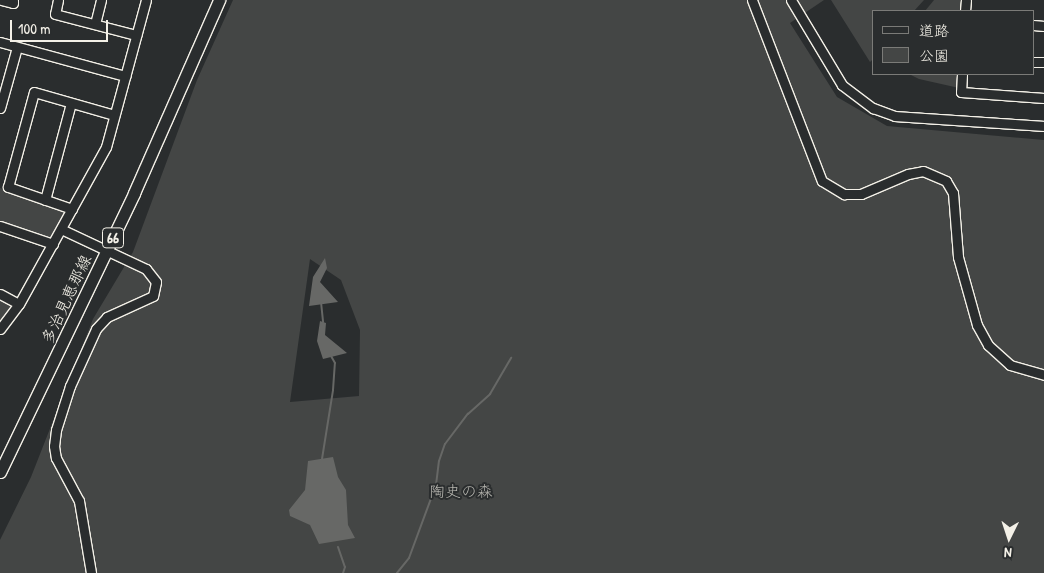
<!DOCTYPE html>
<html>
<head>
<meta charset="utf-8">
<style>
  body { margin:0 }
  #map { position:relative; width:1044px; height:573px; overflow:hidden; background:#2a2d2e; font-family:"Patrick Hand","Klee One",sans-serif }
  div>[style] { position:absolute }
  .green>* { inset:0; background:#444645 }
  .water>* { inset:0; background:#676866 }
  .stream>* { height:2px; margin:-1px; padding:0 1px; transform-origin:1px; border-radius:1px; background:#676866 }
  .roads { filter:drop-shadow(1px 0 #f4f1e8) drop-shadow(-1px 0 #f4f1e8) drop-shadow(0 1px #f4f1e8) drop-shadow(0 -1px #f4f1e8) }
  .minor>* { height:9px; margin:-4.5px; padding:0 4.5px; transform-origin:4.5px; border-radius:4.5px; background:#2a2d2e }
  .major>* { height:11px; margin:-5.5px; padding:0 5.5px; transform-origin:5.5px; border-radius:5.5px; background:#2a2d2e }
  span { translate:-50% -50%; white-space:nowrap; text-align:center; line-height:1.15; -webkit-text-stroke:4px #2a2d2e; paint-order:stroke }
  .shield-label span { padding:1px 4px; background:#2a2d2e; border:1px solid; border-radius:4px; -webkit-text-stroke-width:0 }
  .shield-label { font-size:15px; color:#f4f1e8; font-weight:700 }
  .street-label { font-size:16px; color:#f4f1e8 }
  .park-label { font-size:16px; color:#b6b5af }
  .legend { position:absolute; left:872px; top:10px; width:162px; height:65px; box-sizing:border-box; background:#2a2d2e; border:1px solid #7b7b78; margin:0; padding:6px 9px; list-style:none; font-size:15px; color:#f4f1e8 }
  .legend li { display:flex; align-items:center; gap:10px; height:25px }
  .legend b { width:25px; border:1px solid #7b7b78 }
  .north { position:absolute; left:984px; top:513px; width:50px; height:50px; -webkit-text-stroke:4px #2a2d2e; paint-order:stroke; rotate:184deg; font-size:14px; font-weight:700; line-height:20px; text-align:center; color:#f4f1e8 }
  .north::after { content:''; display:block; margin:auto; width:18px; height:22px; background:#f4f1e8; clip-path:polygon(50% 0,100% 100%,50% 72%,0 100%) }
  .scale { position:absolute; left:10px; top:20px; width:98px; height:22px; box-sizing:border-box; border:2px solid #f4f1e8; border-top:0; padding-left:6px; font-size:15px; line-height:18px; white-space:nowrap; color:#f4f1e8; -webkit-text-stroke:4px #2a2d2e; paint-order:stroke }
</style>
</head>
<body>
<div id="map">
  <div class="green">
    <i style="clip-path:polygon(evenodd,233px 0,824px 0,790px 23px,837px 97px,887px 126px,1044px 140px,1044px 573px,0 573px,0 540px,31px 477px,93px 319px,133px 252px,197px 80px,233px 0,310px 259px,341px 280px,360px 330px,359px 396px,290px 402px,310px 259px)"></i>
    <i style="clip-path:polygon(831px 0,924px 0,914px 11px,873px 11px,873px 59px,870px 62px)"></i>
    <i style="clip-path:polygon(934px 0,964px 0,964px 11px,925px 11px)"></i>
    <i style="clip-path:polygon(909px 74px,960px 74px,959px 88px,919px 79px)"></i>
    <i style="clip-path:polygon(0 188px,62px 209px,64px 214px,50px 238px,0 223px)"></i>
    <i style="clip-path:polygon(0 300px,14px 307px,0 324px)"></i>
  </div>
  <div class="water">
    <i style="clip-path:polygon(325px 258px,327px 268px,320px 282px,338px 302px,309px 306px,313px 277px)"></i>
    <i style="clip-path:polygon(320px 321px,326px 323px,325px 335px,347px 353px,323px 359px,317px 341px)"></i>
    <i style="clip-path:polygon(333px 457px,338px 477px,346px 490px,348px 525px,355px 538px,319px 544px,310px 525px,290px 516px,289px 510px,305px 490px,308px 461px)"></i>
  </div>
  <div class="stream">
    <i style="left:321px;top:302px;width:20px;rotate:84deg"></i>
    <i style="left:322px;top:459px;width:70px;rotate:-80.9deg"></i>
    <i style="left:333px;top:390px;width:27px;rotate:-86deg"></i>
    <i style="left:335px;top:363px;width:8px;rotate:-120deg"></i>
    <i style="left:338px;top:547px;width:21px;rotate:71deg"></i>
    <i style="left:345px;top:567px;width:6px;rotate:108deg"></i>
    <i style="left:397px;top:573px;width:19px;rotate:-51deg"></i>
    <i style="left:409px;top:558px;width:78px;rotate:-69.7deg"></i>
    <i style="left:436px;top:485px;width:24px;rotate:-83deg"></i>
    <i style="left:439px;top:461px;width:18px;rotate:-71deg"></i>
    <i style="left:445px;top:444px;width:38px;rotate:-53deg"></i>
    <i style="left:468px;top:414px;width:30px;rotate:-42deg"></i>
    <i style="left:490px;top:394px;width:42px;rotate:-59.7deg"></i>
  </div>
  <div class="roads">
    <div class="minor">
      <i style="left:1px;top:0;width:12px;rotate:14deg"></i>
      <i style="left:13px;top:3px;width:3px;rotate:-90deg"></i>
      <i style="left:58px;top:0;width:14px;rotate:102deg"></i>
      <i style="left:55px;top:14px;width:84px;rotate:14.5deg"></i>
      <i style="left:752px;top:0;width:194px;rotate:68.9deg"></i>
      <i style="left:822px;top:181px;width:26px;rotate:31deg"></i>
      <i style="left:844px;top:194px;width:17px"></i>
      <i style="left:861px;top:194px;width:51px;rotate:-23.1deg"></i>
      <i style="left:908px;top:174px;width:15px;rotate:-11deg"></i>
      <i style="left:923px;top:171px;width:25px;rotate:23deg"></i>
      <i style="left:946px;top:181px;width:14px;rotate:60deg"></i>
      <i style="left:953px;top:193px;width:64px;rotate:85.5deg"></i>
      <i style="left:958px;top:257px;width:71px;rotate:74.4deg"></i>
      <i style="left:977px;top:325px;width:23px;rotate:61deg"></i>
      <i style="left:988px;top:345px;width:30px;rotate:42deg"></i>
      <i style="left:1010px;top:365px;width:35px;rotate:16deg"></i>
      <i style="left:791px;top:0;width:99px;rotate:59deg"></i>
      <i style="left:842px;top:85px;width:39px;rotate:37deg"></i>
      <i style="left:873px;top:108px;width:23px;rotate:20deg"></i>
      <i style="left:895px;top:116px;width:149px;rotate:3.8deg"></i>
      <i style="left:965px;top:11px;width:11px;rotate:-85deg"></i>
      <i style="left:95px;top:24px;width:25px;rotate:-76deg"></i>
      <i style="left:1033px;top:25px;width:11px;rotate:5deg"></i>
      <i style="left:0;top:42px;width:130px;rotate:15.2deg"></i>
      <i style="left:1033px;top:62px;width:11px"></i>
      <i style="left:962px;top:74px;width:18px;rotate:93deg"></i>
      <i style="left:961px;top:92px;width:83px;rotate:4.1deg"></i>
      <i style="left:0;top:108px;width:63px;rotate:-74.4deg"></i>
      <i style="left:45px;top:200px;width:100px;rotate:-75deg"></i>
      <i style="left:72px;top:209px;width:68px;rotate:-161deg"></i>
      <i style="left:8px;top:187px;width:98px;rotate:-74.7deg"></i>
      <i style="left:34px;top:92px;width:83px;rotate:16deg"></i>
      <i style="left:0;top:226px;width:56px;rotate:18.8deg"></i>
      <i style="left:61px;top:229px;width:94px;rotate:25.2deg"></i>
      <i style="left:146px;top:269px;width:16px;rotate:52deg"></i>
      <i style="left:156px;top:282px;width:14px;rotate:102deg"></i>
      <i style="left:153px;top:296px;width:51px;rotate:155.5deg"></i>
      <i style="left:107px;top:317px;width:16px;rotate:133deg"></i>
      <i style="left:96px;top:329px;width:63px;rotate:114.5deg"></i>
      <i style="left:70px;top:386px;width:46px;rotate:107.7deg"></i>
      <i style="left:56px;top:430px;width:16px;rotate:97deg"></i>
      <i style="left:54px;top:446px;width:12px;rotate:81deg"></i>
      <i style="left:56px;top:458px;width:49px;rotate:61.9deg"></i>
      <i style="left:79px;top:501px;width:73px;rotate:80.5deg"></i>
      <i style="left:0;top:294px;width:21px;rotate:28deg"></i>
      <i style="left:0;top:329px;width:31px;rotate:-53deg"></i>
      <i style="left:19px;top:304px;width:179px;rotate:-61deg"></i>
      <i style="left:106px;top:147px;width:152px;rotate:-74.8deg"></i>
    </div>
    <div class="major">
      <i style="left:0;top:472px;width:310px;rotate:-64.3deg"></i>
      <i style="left:134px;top:193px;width:211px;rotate:-66.2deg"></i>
    </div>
  </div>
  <div class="shield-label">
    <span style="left:113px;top:238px">66</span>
  </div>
  <div class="street-label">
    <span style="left:66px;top:299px;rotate:-65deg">多治見恵那線</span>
  </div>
  <div class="park-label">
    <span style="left:461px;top:491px">陶史の森</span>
  </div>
  <ul class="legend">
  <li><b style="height:6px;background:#2a2d2e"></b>道路</li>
  <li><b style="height:14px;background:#444645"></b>公園</li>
  </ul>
  <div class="north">N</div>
  <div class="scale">100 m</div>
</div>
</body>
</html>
